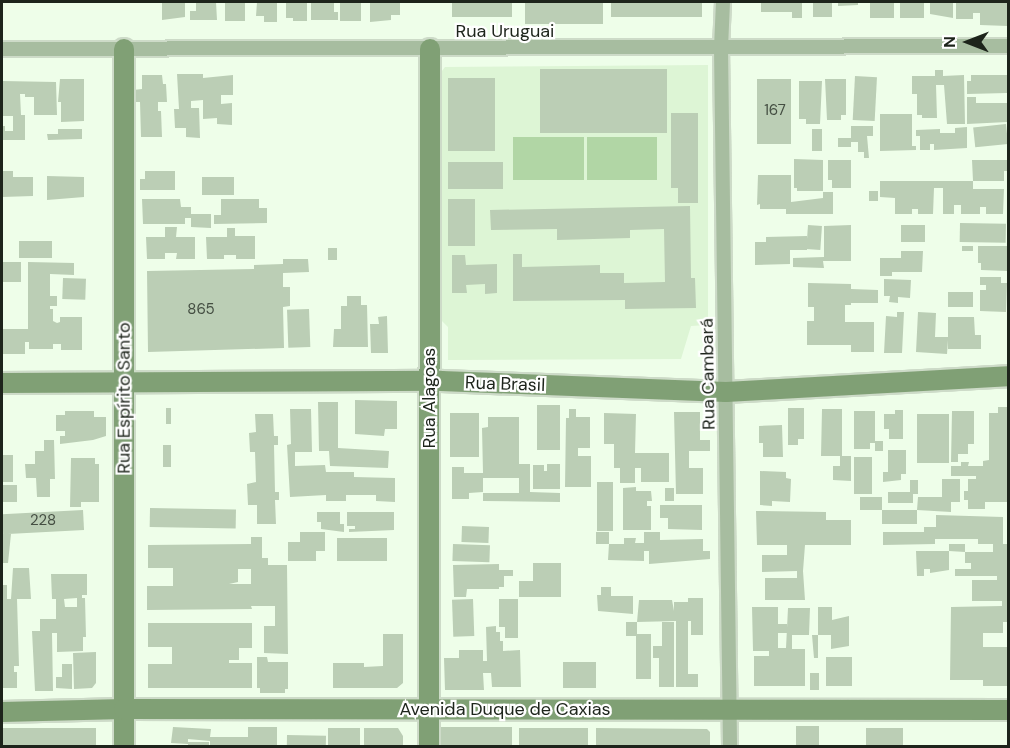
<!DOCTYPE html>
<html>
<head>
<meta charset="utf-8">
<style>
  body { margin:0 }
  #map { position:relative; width:1010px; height:748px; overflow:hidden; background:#eefee9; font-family:"DM Sans",sans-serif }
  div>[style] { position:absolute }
  .built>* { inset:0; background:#ddf5d5 }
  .green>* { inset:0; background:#b1d6a5; transform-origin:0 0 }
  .building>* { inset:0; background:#bbceb5; transform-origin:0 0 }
  .roads { filter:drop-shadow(2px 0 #cddbc8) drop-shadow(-2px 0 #cddbc8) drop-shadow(0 2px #cddbc8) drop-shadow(0 -2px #cddbc8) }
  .street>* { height:14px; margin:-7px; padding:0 7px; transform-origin:7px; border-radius:7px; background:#a7bda0 }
  .secondary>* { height:20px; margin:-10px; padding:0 10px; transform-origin:10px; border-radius:10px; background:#80a075 }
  span { translate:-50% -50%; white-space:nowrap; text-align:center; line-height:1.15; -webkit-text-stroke:4.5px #fff; paint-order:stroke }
  .number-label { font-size:15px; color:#444e42 }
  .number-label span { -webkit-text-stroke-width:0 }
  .street-label { font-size:18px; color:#1d241b }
  .frame { position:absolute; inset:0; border:3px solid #1d241b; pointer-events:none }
  .north { position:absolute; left:938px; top:12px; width:60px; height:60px; -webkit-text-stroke:4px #fff; paint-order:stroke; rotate:270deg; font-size:16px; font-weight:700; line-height:24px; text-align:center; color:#1d241b }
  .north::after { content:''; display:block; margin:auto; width:21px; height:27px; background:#1d241b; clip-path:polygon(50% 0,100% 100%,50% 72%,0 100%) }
</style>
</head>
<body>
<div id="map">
  <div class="built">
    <i style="clip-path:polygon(708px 65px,708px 325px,691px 326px,681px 359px,448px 360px,448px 327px,441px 320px,438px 76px,445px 67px)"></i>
  </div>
  <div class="green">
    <i style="left:513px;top:137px;width:71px;height:43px"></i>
    <i style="left:587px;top:137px;width:70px;height:43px"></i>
  </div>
  <div class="building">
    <i style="clip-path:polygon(162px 2px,185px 2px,185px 17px,162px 20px)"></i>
    <i style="clip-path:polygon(196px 2px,216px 2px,217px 20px,190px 20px,190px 11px,196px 11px)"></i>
    <i style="left:225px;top:2px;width:20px;height:19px"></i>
    <i style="clip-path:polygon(257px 2px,277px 2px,277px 22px,264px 22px,264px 16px,256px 16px)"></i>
    <i style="clip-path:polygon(286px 2px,307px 2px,307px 21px,293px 21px,293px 18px,286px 18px)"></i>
    <i style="clip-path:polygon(311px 2px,334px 2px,334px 12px,338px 12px,338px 20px,311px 20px)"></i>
    <i style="left:340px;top:2px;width:21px;height:19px"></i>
    <i style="clip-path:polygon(370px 2px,400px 2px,400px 15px,391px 15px,391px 20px,370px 22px)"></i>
    <i style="left:452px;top:2px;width:60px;height:15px"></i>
    <i style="left:525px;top:2px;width:78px;height:22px"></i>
    <i style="left:611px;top:2px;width:91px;height:15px"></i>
    <i style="clip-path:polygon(761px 2px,802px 2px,802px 18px,792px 18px,792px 12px,761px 12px)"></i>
    <i style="left:813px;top:2px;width:19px;height:15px"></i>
    <i style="clip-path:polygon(838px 2px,858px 2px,858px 5px,838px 6px)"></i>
    <i style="left:870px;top:2px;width:24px;height:16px"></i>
    <i style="left:900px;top:2px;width:24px;height:16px"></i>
    <i style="clip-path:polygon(930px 2px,953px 2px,953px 18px,930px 14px)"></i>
    <i style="clip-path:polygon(956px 2px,1008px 2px,1008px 26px,980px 25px,980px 13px,973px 13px,973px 19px,956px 19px)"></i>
    <i style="left:667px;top:69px;width:64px;height:127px;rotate:90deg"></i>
    <i style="clip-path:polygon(935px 70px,943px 70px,943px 76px,964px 75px,965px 124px,947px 124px,944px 85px,936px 85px,937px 118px,922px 118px,922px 115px,917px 115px,917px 94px,912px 94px,912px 76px,935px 76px)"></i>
    <i style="clip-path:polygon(177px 74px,203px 74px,203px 78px,233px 75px,233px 95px,221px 95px,221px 104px,232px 103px,232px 125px,217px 124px,217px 118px,203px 119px,203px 100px,191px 101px,191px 108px,199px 108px,200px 138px,186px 137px,186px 128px,175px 128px,174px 109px,179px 109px)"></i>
    <i style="clip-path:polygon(142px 75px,162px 75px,163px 84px,166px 84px,167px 102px,158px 102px,158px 111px,161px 111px,162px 137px,141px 137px,140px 102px,133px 102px,133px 90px,142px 89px)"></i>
    <i style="clip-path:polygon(971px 75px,1007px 75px,1007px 93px,967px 94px,967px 81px,971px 81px)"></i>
    <i style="left:855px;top:76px;width:22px;height:44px;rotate:3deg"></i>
    <i style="left:448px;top:78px;width:47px;height:73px"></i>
    <i style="clip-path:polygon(60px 79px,84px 79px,84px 121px,61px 122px,61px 102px,58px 102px)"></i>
    <i style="left:757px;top:79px;width:34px;height:65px"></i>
    <i style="clip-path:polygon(825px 79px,846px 79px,846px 115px,841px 115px,841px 120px,827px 120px)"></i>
    <i style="clip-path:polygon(2px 81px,56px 82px,57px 115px,34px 115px,34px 97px,25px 97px,25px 94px,20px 94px,21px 115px,25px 115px,25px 140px,2px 140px,2px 126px,5px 126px,5px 131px,13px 131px,13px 116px,2px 116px)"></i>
    <i style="clip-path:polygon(799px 81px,822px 81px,820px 124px,806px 124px,806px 119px,799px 119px)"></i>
    <i style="clip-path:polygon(967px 97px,976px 97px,976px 103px,1007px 103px,1007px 122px,967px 124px)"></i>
    <i style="clip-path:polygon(671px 113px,698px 113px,698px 203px,678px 203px,678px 188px,671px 188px)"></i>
    <i style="clip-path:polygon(880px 114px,912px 114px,912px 146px,916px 146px,916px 150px,880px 151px)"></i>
    <i style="left:1006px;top:124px;width:20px;height:33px;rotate:84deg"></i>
    <i style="clip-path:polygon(851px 126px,873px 126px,873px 136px,867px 136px,869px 158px,864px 158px,864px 152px,858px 152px,858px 142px,851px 142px,851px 147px,838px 147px,838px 138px,851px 138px)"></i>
    <i style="clip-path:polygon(967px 127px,967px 148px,934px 150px,934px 144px,930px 144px,930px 150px,920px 150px,920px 136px,916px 136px,916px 130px,940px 129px,940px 133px,955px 133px,955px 128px)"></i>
    <i style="clip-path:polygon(58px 129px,82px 129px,82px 139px,48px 140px,47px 134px,58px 134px)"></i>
    <i style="left:812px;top:129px;width:10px;height:22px"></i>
    <i style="clip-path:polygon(794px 159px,823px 160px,823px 191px,797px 191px,797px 188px,794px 188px)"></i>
    <i style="clip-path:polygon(828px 160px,851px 160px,851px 188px,832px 188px,832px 180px,828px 180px)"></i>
    <i style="clip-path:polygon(972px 160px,1008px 160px,1008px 171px,1004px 171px,1004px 181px,973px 181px,973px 189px,1004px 189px,1003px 214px,986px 214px,986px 207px,980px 207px,980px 214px,961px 214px,961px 205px,954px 205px,954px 214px,943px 214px,943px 188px,934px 188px,933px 214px,918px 214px,918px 209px,912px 209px,912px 214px,895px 214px,895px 198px,880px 197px,880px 181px,973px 181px)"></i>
    <i style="left:448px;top:162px;width:55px;height:27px"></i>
    <i style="clip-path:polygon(2px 171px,13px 171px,13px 177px,33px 177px,33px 196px,2px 197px)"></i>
    <i style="clip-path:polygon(145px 171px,175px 171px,175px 190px,140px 190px,140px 179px,145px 179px)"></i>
    <i style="clip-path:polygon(758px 175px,791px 175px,791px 202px,823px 198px,823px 192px,833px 192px,833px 214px,786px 214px,786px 209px,760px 209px,760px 204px,757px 205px)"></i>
    <i style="clip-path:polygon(47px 176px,84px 177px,84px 197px,47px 200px)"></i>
    <i style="left:202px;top:177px;width:32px;height:18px"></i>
    <i style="left:869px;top:191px;width:9px;height:10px"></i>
    <i style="clip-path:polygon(142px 199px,180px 199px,181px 207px,191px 207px,191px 214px,211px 214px,211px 228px,191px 227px,191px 218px,185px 218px,185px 224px,143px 224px)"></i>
    <i style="clip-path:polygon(221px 199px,259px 199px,259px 208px,267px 208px,267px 223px,214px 224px,214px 215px,221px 215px)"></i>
    <i style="left:448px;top:199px;width:27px;height:47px"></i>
    <i style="clip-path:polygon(690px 206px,691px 278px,695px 278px,696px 308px,625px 309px,625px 300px,513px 301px,513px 254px,522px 254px,522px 267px,600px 265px,600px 273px,624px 273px,624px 283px,665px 282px,664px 229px,630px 230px,630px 238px,557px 240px,557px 229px,491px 230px,490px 210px)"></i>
    <i style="left:960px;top:223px;width:46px;height:19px;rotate:1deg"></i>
    <i style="left:808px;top:225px;width:14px;height:24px;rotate:4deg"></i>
    <i style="clip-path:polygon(851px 225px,851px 261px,823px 261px,824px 268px,793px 267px,793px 258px,824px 257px,824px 226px)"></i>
    <i style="left:901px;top:225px;width:24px;height:17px"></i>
    <i style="clip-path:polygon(165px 227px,177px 227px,176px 237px,195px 237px,195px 259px,176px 259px,177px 253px,165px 253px,165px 259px,147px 259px,146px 237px,165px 237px)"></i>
    <i style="clip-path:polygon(227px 228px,235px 228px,235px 236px,255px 236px,255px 259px,236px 259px,236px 255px,224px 255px,224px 259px,207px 259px,206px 237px,227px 237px)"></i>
    <i style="clip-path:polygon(807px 236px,807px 250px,790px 250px,790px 264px,755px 265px,755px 242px,766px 242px,766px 237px)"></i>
    <i style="left:52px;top:241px;width:17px;height:33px;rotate:90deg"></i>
    <i style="left:962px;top:246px;width:11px;height:5px"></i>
    <i style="clip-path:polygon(978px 246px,1008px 246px,1008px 271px,981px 270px,981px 263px,978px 263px)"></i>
    <i style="left:328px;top:248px;width:9px;height:12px"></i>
    <i style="clip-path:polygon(901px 251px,923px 251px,922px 272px,892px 272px,892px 276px,880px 276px,880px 258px,901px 258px)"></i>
    <i style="clip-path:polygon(452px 255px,465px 255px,466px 265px,497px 264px,497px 293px,485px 294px,485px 284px,466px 285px,467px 293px,452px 293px)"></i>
    <i style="clip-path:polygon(283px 259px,308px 259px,309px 272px,283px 273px,283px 287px,290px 287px,290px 306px,283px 307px,284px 348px,148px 352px,147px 271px,254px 269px,254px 265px,283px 264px)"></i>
    <i style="left:2px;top:262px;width:19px;height:20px"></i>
    <i style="clip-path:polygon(28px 262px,74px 263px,74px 275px,50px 274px,50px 296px,57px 296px,57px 306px,50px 306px,50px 309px,53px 309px,53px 321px,57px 323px,60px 322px,60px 317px,82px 317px,82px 350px,61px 350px,61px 344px,53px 344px,53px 349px,29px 349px,29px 342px,25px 342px,25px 354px,2px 354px,2px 329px,28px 329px)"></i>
    <i style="clip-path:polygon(980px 277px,1001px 277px,1001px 283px,1007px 283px,1006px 312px,980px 311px,980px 290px,986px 290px,986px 285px,980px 285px)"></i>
    <i style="left:63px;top:278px;width:23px;height:21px;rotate:2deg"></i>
    <i style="clip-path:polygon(884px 279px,911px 280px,910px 298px,898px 297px,898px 303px,889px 302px,890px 296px,884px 296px)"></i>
    <i style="clip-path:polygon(808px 283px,851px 284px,851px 289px,878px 290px,878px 303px,851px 303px,851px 305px,845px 305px,845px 322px,874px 322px,874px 352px,851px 352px,851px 345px,807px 345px,807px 321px,814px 321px,814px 307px,808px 307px)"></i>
    <i style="left:948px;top:292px;width:25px;height:15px"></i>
    <i style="clip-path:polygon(347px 296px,361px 296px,361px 305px,367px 305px,368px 347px,333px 347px,334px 329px,341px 329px,341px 306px,347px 306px)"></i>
    <i style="left:309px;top:309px;width:38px;height:22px;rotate:88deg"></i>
    <i style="clip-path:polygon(897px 312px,904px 312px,902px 353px,884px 353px,886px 316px,897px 317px)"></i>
    <i style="clip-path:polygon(918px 312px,936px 313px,935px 337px,948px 337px,948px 317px,974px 317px,975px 335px,981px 335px,981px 349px,948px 349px,948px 340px,947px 354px,916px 352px)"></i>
    <i style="clip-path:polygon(387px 316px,388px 353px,371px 353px,370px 324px,379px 324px,378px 317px)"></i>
    <i style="clip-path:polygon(355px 400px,397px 401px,397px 429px,385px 429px,384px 436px,355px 434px)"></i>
    <i style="clip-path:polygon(318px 402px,338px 402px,338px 448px,389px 451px,388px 468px,330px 466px,329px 451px,319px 451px)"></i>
    <i style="left:537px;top:405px;width:23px;height:45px"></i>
    <i style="clip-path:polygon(998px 407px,1008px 407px,1007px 502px,985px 502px,985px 509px,968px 509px,968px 500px,964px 500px,964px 491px,968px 491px,968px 479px,976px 479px,976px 476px,951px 476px,951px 466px,961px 466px,961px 462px,969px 462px,968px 466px,983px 466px,983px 461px,989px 460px,989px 413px,998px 413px)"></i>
    <i style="left:166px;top:408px;width:5px;height:16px"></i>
    <i style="clip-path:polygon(788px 408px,804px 408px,804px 439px,798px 439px,798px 445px,788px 445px)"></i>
    <i style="clip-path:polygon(290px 409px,311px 409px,312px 452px,295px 452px,295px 466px,325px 465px,326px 472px,354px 472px,354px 477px,395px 478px,395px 502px,376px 501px,376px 495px,346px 495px,346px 501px,326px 501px,326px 495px,290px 497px,287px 445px,291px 444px)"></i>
    <i style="clip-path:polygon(569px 409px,576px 409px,576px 417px,590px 417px,590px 448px,578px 448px,578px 456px,591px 456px,591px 487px,565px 487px,566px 418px,569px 418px)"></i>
    <i style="clip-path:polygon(822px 409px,842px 409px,842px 456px,851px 456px,851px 481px,833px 480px,833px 466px,840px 466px,840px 456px,821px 456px)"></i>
    <i style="clip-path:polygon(895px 410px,903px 410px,903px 439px,889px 439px,889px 429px,884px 429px,884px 414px,895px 414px)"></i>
    <i style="clip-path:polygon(65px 411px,94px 411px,94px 417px,106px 417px,106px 436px,93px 440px,60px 444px,60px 436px,65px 436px,65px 431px,56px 431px,56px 415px,65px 415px)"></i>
    <i style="clip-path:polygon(854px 411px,875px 411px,875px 441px,883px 441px,883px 451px,875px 451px,875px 443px,870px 443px,870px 449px,854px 449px)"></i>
    <i style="clip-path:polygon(952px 411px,974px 411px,974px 444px,968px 444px,968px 454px,958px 454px,958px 462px,951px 462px)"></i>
    <i style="clip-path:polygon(674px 412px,700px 412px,700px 440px,710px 440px,710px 451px,689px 451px,689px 468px,703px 468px,703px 494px,676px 494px)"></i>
    <i style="left:479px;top:413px;width:44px;height:29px;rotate:90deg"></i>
    <i style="clip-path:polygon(604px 413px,636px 414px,635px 453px,669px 453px,669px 482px,641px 482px,641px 468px,635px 468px,635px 483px,620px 483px,620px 468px,614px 468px,614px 444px,604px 444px)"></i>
    <i style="clip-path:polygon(255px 414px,273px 414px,274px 436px,278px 436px,278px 445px,274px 445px,275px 492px,279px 492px,279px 500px,275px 500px,276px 524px,257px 524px,257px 505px,248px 505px,247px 484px,256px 482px,255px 452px,250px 452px,249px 433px,256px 432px)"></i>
    <i style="left:949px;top:414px;width:49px;height:32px;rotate:90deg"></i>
    <i style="clip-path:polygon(488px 417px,519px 417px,519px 464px,530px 464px,530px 492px,560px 493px,560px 502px,483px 501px,483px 493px,519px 493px,519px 478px,483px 478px,483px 492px,469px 493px,469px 499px,452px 499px,452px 467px,464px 467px,464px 473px,483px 473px,482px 428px,488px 427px)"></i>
    <i style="clip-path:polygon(782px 425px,783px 457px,763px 457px,763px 443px,759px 443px,759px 426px)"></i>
    <i style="clip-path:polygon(44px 440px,54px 440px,55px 479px,50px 479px,50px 497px,37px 497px,36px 478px,26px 478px,25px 464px,35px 464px,35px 451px,44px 451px)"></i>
    <i style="left:163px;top:445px;width:8px;height:22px"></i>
    <i style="clip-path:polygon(888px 450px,906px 450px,906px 474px,901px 474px,901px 480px,883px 482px,883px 472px,888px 472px)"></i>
    <i style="left:2px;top:455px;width:11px;height:27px"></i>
    <i style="left:854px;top:457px;width:18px;height:37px"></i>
    <i style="clip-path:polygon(71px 458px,95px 458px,95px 464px,99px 464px,99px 502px,81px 502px,81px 507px,70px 507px)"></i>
    <i style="clip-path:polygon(547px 464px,560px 464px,560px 489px,533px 489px,533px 465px,544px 465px,544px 471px,547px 471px)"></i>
    <i style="clip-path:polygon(760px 471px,786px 472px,786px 478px,791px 479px,790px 502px,772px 501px,772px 506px,760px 505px)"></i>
    <i style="clip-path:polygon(942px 479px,960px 479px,960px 502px,951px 502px,951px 512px,917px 510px,918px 497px,942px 497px)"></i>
    <i style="clip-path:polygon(910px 480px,918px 480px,918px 494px,913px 494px,913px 503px,888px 503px,888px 492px,910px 492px)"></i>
    <i style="left:597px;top:482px;width:16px;height:49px"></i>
    <i style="left:2px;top:485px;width:15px;height:17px"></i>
    <i style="clip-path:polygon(636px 487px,636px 491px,651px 491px,652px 501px,647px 501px,647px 506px,651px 506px,651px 530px,623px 530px,623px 488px)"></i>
    <i style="left:665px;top:488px;width:9px;height:13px"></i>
    <i style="left:860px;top:497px;width:22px;height:13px"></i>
    <i style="clip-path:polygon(660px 505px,702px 505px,702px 530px,668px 529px,668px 518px,660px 518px)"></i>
    <i style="left:150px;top:508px;width:86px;height:19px;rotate:1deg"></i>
    <i style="left:83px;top:510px;width:20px;height:81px;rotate:87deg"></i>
    <i style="left:882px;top:510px;width:35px;height:14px"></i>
    <i style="clip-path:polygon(756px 511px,826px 512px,826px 520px,851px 520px,851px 545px,805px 545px,803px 571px,805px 600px,765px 600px,765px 578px,797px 578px,797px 571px,762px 572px,762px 555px,787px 555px,787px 545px,757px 545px)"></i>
    <i style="clip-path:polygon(317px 512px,340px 512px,340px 524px,344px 524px,344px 532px,321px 529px,321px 522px,317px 522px)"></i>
    <i style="clip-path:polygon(347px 512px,394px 512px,394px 530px,349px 532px,349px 529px,355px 529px,355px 526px,347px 526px)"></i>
    <i style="clip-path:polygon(936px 515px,1003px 517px,1003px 544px,1008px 544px,1008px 622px,1003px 622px,1003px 633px,983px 633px,983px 647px,1008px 647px,1008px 686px,983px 686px,983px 680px,950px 680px,951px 607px,1002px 606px,1002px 601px,972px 601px,972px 580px,997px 580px,997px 576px,955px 576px,955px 569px,971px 569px,971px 563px,965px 563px,965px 552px,949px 551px,949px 570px,930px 573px,930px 569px,924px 569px,924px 576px,917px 576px,916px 551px,949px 551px,949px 544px,965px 544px,965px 552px,993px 552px,993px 544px,978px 544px,978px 539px,935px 539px,935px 544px,883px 545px,883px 532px,924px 532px,924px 527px,936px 527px)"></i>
    <i style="left:462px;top:526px;width:27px;height:16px;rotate:2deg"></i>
    <i style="clip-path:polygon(300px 532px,325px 532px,325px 551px,316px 551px,316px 561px,288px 561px,288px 542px,300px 542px)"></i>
    <i style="clip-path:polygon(596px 532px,609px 532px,609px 544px,624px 544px,624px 538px,636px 538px,635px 543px,644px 543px,644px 532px,660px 532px,660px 540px,703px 539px,703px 551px,710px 551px,710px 559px,649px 564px,649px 551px,644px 551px,644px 561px,608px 560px,609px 544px,596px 544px)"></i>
    <i style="clip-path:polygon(2px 534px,11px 534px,8px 563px,2px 563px)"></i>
    <i style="clip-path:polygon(evenodd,251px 537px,262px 537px,262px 558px,268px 558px,268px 565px,287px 565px,288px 654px,264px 653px,264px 626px,275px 626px,275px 606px,251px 606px,252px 609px,147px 610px,147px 586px,173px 586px,173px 568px,148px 568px,148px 545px,251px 544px,251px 537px,238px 569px,251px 569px,251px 584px,229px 584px,238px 582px,238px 569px)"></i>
    <i style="left:337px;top:538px;width:50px;height:23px"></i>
    <i style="left:453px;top:544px;width:37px;height:17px;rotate:2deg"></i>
    <i style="clip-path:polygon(533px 563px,561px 563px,561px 597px,519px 597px,519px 581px,533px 581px)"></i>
    <i style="clip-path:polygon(499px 564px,499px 570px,513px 570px,513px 576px,504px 576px,504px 587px,499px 587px,499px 589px,467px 589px,466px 597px,454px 597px,453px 565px)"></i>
    <i style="clip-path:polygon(13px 568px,29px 568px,31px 599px,17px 599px,19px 666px,14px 666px,14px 672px,17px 672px,17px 688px,2px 688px,2px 585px,7px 585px,7px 599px,11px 599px)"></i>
    <i style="clip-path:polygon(evenodd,51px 574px,87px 574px,87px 595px,82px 595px,82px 598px,85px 598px,86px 637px,83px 637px,83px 651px,57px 652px,57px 633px,52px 633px,53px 691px,35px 691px,32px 631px,40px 631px,40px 619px,56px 619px,56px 599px,52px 599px,51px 574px,77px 598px,77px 607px,65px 607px,64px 599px,77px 598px)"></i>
    <i style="clip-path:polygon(601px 587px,611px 587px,611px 596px,633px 596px,633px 614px,598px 611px,597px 595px,601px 595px)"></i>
    <i style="clip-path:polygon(688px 598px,703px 598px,703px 635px,691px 635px,691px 621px,688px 621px,688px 674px,698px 674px,698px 687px,676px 687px,676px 621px,637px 622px,639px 600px,672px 600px,674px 611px,674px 602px,688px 602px)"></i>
    <i style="left:473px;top:599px;width:37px;height:21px;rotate:88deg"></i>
    <i style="clip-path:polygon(499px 599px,518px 599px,518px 638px,505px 638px,505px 627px,499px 627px)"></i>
    <i style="clip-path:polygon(752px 607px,778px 607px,778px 624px,787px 624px,787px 633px,778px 633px,778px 648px,786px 648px,788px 608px,810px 608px,809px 635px,792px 635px,792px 649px,805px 649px,805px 686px,754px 686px,754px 656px,769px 656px,769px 651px,753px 651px)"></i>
    <i style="clip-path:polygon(818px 607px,832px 607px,832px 620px,849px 616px,849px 646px,831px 649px,831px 635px,818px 635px)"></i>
    <i style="clip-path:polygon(626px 622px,637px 622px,637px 634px,651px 634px,651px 679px,636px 679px,636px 636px,626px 636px)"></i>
    <i style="clip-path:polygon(662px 622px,674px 622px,674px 687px,659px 687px,659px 658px,653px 658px,653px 646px,662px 646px)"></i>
    <i style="clip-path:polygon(148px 623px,252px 623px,252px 648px,239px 648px,239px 660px,229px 660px,229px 663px,252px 663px,252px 688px,148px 688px,148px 664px,172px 664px,172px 647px,148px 647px)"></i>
    <i style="clip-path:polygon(496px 626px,496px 632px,500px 632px,500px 641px,503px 641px,503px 651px,520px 650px,521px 687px,492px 687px,491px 673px,483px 673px,484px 690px,445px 690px,444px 658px,459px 658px,459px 650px,483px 650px,483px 661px,487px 661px,486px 627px)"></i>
    <i style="clip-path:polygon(383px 634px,403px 634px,403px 683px,397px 688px,333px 688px,333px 663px,364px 663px,364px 667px,383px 666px)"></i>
    <i style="clip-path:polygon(812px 635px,818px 635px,818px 658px,814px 658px)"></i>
    <i style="clip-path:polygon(96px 652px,96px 683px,92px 688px,74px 689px,73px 653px)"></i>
    <i style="clip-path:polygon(257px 657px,267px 657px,268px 662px,288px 662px,288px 689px,285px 689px,285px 693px,260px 693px,260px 688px,257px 688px)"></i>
    <i style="left:826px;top:657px;width:26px;height:29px"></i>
    <i style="left:563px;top:662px;width:33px;height:26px"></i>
    <i style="clip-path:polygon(62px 664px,72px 664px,72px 689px,56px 688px,56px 677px,62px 677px)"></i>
    <i style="left:810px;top:673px;width:9px;height:17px"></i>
    <i style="left:819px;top:726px;width:20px;height:23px;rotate:90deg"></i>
    <i style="clip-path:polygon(173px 727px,211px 729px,210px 737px,248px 737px,248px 727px,277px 727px,277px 746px,210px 746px,210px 741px,188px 739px,188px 742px,209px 742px,209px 746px,188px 746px,188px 744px,171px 743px)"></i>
    <i style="left:512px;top:727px;width:19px;height:71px;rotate:90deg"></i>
    <i style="left:2px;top:728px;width:94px;height:18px"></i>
    <i style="left:328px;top:728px;width:32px;height:18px"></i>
    <i style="clip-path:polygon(364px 728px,398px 728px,403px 736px,403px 746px,364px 746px)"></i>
    <i style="left:519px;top:728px;width:69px;height:18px"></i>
    <i style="clip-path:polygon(596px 728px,707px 729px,710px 732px,710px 746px,596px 746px)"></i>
    <i style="left:866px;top:728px;width:37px;height:18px"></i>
    <i style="left:287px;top:735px;width:39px;height:11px;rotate:1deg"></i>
  </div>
  <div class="roads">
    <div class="street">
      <i style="left:723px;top:2px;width:46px;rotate:92.5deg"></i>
      <i style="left:721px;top:48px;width:698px;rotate:89.26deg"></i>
      <i style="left:2px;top:49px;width:1006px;rotate:-0.17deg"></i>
    </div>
    <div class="secondary">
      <i style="left:124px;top:49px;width:697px;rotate:90deg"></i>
      <i style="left:2px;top:383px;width:439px;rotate:-0.3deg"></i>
      <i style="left:441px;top:381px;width:285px;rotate:2.2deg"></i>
      <i style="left:726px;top:392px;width:282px;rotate:-3.2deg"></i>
      <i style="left:2px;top:712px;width:122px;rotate:-1.4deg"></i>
      <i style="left:124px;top:709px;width:884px;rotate:0.06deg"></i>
      <i style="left:429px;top:746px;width:697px;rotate:-89.92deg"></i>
    </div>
  </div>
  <div class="number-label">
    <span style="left:775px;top:111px">167</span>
    <span style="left:201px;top:310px">865</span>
    <span style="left:43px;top:521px">228</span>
  </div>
  <div class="street-label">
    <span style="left:505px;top:31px">Rua Uruguai</span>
    <span style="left:708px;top:374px;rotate:-91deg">Rua Cambará</span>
    <span style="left:505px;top:384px;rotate:2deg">Rua Brasil</span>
    <span style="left:124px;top:398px;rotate:-90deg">Rua Espírito Santo</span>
    <span style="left:429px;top:398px;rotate:-90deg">Rua Alagoas</span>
    <span style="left:505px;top:709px">Avenida Duque de Caxias</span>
  </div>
  <div class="frame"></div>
  <div class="north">N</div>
</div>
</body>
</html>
